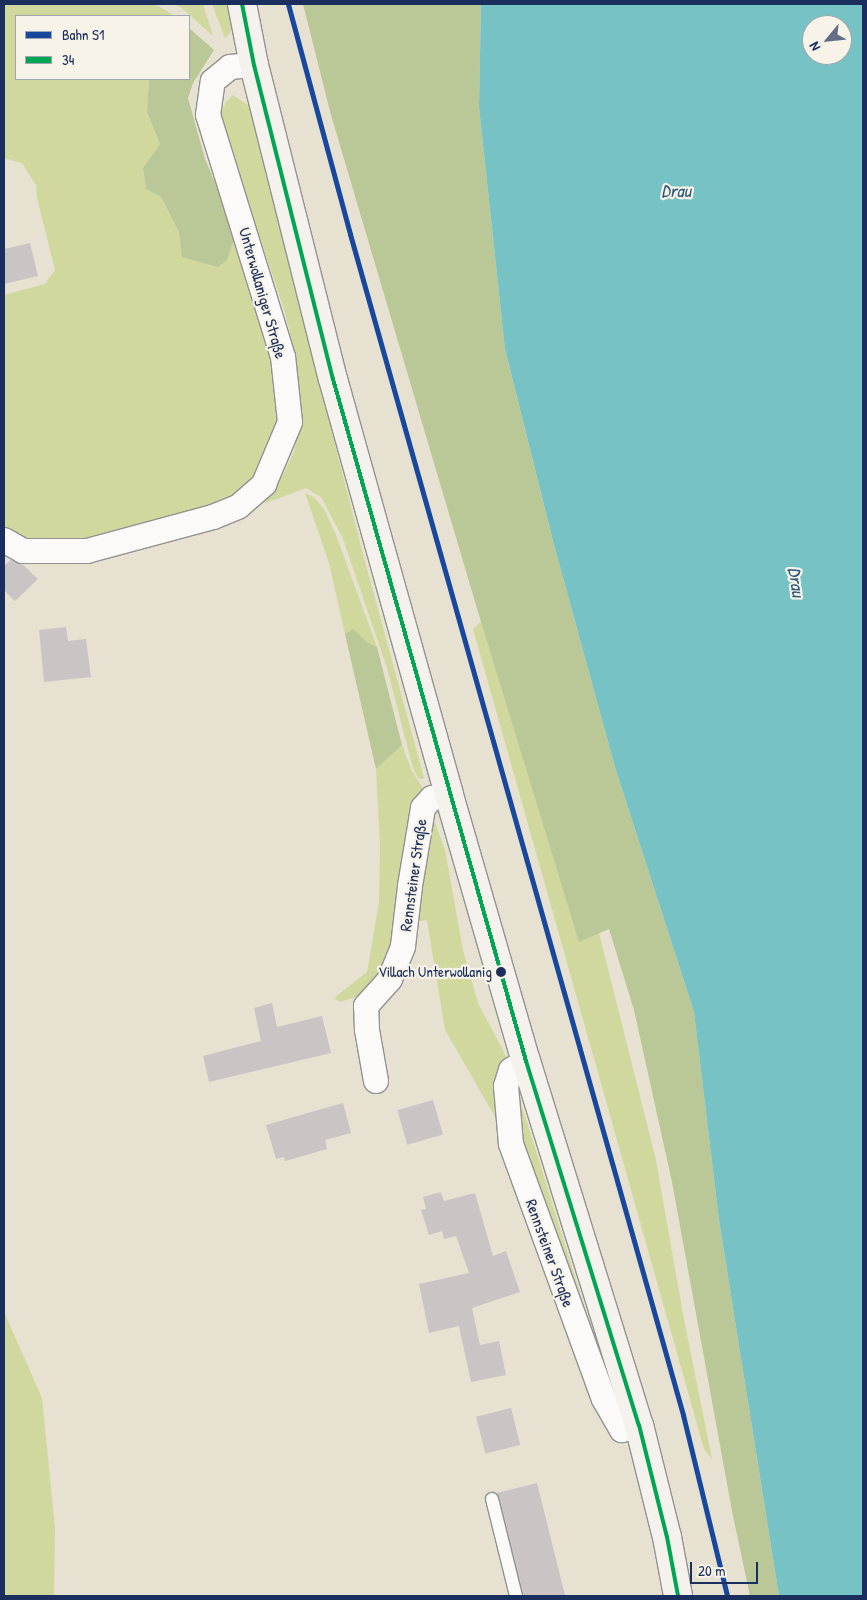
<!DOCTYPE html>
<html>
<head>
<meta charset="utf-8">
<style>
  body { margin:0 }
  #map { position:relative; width:867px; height:1600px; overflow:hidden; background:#e7e1d1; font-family:"Patrick Hand",sans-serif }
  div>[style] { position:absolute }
  .green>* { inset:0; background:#d0d89d }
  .forest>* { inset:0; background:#bac796 }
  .water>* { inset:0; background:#76c2c4 }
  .building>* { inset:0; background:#cac4c5; transform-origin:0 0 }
  .roads { filter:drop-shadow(1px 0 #929291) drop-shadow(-1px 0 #929291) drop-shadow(0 1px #929291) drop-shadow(0 -1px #929291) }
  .lane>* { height:12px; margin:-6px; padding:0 6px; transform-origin:6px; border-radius:6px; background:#fbfaf8 }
  .street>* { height:24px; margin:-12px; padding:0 12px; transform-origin:12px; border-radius:12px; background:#fbfaf8 }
  .secondary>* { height:28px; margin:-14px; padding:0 14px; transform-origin:14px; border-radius:14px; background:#f5f2ed }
  .bus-1>* { height:4px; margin:-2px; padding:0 2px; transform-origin:2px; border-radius:2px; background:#00a651 }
  .rail-1>* { height:5px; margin:-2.5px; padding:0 2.5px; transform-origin:2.5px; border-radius:2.5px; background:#17489e }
  .dots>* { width:14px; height:14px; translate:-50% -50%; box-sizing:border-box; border:2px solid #f7f3e8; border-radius:50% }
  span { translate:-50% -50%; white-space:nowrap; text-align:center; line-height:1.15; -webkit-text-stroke:4.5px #f7f3e8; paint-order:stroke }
  .bus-label { font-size:15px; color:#1b2f5e }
  .right { translate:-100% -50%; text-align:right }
  .street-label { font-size:16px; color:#1b2f5e }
  .water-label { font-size:18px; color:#28577b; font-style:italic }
  .frame { position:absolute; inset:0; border:5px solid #1b2f5e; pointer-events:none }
  .legend { position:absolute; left:15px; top:15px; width:175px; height:65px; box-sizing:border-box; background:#f7f3e8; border:1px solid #9fa5b1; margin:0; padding:6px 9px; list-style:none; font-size:15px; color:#1b2f5e }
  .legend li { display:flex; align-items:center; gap:10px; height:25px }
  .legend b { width:25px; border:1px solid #9fa5b1 }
  .north { position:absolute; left:802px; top:15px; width:50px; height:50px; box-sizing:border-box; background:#f7f3e8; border:1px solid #9fa5b1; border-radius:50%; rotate:242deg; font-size:14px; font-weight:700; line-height:20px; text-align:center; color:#1b2f5e }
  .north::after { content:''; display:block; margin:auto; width:18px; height:22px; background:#626d86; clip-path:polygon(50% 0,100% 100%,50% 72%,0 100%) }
  .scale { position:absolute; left:690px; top:1562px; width:68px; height:22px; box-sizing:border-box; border:2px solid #1b2f5e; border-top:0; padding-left:6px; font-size:15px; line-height:18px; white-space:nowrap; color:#1b2f5e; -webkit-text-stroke:4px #f7f3e8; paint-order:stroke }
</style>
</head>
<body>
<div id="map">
  <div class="green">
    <i style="clip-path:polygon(4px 4px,155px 4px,175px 16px,16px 16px,16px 79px,149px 79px,147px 112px,160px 144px,143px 168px,146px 189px,161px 197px,179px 232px,238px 228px,255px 276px,280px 400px,277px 443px,262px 474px,236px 496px,210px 507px,73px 541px,25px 540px,4px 531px,4px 295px,45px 284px,55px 270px,37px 198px,36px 185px,22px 163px,4px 158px)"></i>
    <i style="clip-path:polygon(174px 4px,203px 4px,213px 36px,182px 8px)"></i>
    <i style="clip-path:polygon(212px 4px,228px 4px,233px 23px,230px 33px,225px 38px)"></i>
    <i style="clip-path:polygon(233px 95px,249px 106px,364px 558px,424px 778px,422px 779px,418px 778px,413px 768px,387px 668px,343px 539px,322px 498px,306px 488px,266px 503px,262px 500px,283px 475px,294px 452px,301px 408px,293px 346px,285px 313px,260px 237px,221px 135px,220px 114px,226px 102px)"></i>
    <i style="clip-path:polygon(305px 493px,314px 497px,324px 509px,336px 535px,377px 647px,367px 642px,353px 630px,345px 634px,329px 563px)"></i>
    <i style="clip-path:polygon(481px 622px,579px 941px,599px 933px,656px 1160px,682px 1309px,712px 1459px,704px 1449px,473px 629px)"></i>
    <i style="clip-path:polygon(402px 745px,412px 771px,427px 795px,391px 969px,364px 994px,340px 1002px,334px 998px,367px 972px,379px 902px,380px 846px,376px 769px)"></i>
    <i style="clip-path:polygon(434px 820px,445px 850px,463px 950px,478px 1003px,508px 1060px,505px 1134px,445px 1030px,427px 920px,415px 922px,429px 822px)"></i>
    <i style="clip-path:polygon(514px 1083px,531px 1135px,603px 1367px,523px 1166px)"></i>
    <i style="clip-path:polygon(4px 1312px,42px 1398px,55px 1528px,54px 1596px,4px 1596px)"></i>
  </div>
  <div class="forest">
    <i style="clip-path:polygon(303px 4px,481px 4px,479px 107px,505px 349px,553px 541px,615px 767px,694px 1012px,719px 1220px,779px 1596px,750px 1596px,732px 1511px,672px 1182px,634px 1010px,609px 929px,579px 942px,481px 622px,331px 115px)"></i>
    <i style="clip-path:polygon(189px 28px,214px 50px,193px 83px,188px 98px,205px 159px,230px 218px,238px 228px,227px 260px,218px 267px,182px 257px,179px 232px,161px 197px,146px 189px,143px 168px,160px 144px,147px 112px,149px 79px,189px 79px)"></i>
    <i style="clip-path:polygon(353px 629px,367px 642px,377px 647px,402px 745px,376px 769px,345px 634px)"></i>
  </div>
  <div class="water">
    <i style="clip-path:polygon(evenodd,481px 4px,863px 4px,863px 1596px,779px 1596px,719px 1220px,694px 1012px,615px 767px,553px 541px,505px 349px,479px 107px,481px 4px,812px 25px,842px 25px,842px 55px,812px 55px,812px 25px)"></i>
  </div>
  <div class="building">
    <i style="clip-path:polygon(30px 243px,38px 276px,4px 284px,4px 249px)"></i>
    <i style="clip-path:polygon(11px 560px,23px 565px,38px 579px,15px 601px,4px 590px,4px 566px)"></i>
    <i style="clip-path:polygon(66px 627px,68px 641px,86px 639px,91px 677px,44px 682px,39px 630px)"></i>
    <i style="clip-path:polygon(272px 1003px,277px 1027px,322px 1016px,331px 1053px,209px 1082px,203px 1056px,261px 1041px,254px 1008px)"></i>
    <i style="left:433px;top:1100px;width:36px;height:37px;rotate:74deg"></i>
    <i style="clip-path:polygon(343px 1103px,351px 1133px,325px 1140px,327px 1149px,285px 1161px,284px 1157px,276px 1159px,266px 1125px)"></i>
    <i style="clip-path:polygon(441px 1192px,444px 1201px,475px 1193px,493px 1256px,506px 1251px,520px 1292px,472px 1308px,480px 1345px,499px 1341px,506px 1375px,471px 1382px,459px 1326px,429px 1333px,419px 1284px,469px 1273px,456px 1236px,444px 1239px,442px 1231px,429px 1235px,421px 1210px,426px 1209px,423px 1197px)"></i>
    <i style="left:511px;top:1408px;width:38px;height:36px;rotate:76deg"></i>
    <i style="left:537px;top:1483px;width:117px;height:41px;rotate:76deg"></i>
  </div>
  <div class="roads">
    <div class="lane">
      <i style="left:492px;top:1499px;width:100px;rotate:76.1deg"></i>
    </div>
    <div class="street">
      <i style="left:4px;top:540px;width:22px;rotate:30deg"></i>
      <i style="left:23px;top:551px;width:64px"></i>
      <i style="left:87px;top:551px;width:131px;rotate:-15.1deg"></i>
      <i style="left:213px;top:517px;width:27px;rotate:-22deg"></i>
      <i style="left:238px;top:507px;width:35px;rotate:-41deg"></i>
      <i style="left:264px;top:484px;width:67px;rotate:-67.2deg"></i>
      <i style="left:290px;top:422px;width:65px;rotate:-96.1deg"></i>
      <i style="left:283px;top:357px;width:253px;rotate:-107.2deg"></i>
      <i style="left:208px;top:115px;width:34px;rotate:-82deg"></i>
      <i style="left:213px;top:81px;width:22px;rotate:-39deg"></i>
      <i style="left:230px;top:67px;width:24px;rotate:-5deg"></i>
      <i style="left:526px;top:1061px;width:17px;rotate:149deg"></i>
      <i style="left:511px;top:1070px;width:17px;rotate:107deg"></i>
      <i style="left:506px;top:1086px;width:58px;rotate:85.1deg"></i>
      <i style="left:511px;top:1144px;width:271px;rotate:70deg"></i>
      <i style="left:604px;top:1399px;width:36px;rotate:60deg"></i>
      <i style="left:622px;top:1430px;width:18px;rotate:-16deg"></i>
      <i style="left:376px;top:1081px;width:52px;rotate:-100deg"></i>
      <i style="left:367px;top:1030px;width:24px;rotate:-92deg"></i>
      <i style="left:366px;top:1006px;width:36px;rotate:-48deg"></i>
      <i style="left:390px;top:979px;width:35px;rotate:-68deg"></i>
      <i style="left:403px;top:946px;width:60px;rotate:-83.3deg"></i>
      <i style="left:410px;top:886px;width:79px;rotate:-80.5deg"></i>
      <i style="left:423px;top:808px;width:13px;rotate:-48deg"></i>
      <i style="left:432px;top:798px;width:17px;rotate:-10deg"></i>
    </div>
    <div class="secondary">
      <i style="left:242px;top:4px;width:62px;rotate:78.9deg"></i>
      <i style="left:254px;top:65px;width:324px;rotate:75.9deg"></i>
      <i style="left:333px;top:379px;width:432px;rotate:74.4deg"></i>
      <i style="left:449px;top:795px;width:277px;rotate:73.9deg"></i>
      <i style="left:526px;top:1061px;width:381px;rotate:72.8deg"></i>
      <i style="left:639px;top:1425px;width:115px;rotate:76deg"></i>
      <i style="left:667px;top:1537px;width:60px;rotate:79.4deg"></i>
    </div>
  </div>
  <div class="bus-1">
    <i style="left:242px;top:4px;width:62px;rotate:78.9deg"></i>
    <i style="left:254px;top:65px;width:324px;rotate:75.9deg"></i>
    <i style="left:333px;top:379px;width:709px;rotate:74.2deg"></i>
    <i style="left:526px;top:1061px;width:381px;rotate:72.8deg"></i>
    <i style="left:639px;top:1425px;width:115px;rotate:76deg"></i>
    <i style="left:667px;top:1537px;width:60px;rotate:79.4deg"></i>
  </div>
  <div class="rail-1">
    <i style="left:288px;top:4px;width:238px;rotate:74.9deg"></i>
    <i style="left:350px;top:234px;width:1227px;rotate:74.25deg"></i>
    <i style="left:683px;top:1415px;width:186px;rotate:76.3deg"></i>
  </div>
  <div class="dots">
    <i style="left:501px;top:972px;background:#1b2f5e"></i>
  </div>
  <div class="bus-label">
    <span class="right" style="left:492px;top:972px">Villach Unterwollanig</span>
  </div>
  <div class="street-label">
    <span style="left:263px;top:293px;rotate:74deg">Unterwollaniger Straße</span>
    <span style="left:413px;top:875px;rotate:-82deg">Rennsteiner Straße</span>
    <span style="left:550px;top:1253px;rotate:70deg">Rennsteiner Straße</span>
  </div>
  <div class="water-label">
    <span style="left:676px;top:191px">Drau</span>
    <span style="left:796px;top:582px;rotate:81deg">Drau</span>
  </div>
  <div class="frame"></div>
  <ul class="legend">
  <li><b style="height:6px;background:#17489e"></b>Bahn S1</li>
  <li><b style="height:6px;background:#00a651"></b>34</li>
  </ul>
  <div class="north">N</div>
  <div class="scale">20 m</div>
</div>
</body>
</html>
